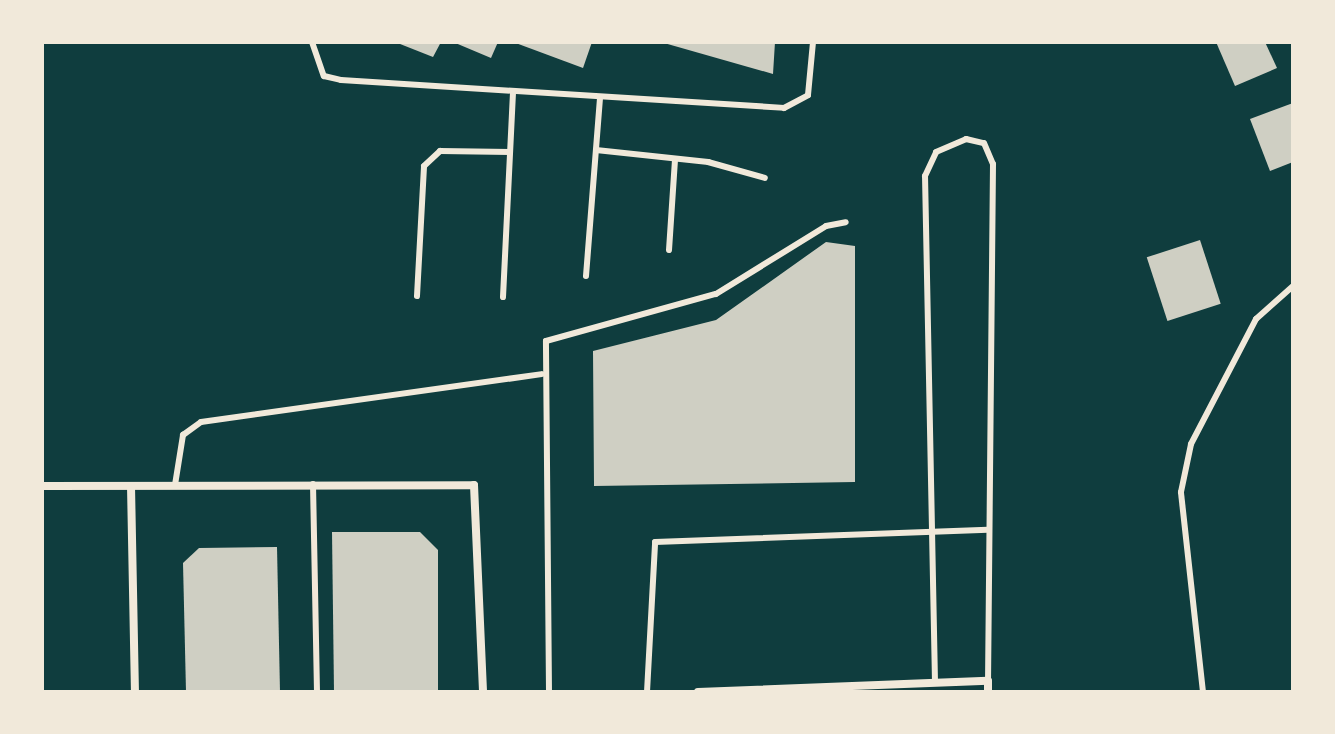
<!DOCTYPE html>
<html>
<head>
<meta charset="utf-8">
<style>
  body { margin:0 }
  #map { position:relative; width:1335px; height:734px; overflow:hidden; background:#0f3d3e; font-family:"Asap Condensed",sans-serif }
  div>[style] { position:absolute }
  .building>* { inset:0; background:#cfcfc3; transform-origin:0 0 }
  .service>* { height:6px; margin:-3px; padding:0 3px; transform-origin:3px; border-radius:3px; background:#f1e9da }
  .minor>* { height:8px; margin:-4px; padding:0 4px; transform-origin:4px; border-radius:4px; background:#f1e9da }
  span { translate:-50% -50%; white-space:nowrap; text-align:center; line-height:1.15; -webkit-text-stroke:8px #f1e9da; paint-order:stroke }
  .frame { position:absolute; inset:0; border:44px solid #f1e9da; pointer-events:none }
</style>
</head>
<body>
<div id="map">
  <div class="building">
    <i style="clip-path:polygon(395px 42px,441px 42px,433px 57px)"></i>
    <i style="clip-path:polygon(453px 42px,498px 42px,491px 58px)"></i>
    <i style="clip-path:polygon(513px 42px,592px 42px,583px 68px)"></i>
    <i style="clip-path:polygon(775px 42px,773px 74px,664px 43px,664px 42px)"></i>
    <i style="clip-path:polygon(1216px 42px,1265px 42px,1277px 68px,1235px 86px)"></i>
    <i style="clip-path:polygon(1293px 103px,1293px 162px,1270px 171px,1250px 119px)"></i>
    <i style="left:1200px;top:240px;width:67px;height:56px;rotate:72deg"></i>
    <i style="clip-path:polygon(826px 242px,855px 246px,855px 482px,594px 486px,593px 351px,716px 320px)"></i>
    <i style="clip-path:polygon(332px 532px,420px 532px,438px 550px,438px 692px,334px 692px)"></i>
    <i style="clip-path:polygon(277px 547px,280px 692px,186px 692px,183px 563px,199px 548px)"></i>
  </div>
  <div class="service">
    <i style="left:312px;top:42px;width:36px;rotate:71deg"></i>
    <i style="left:324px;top:76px;width:17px;rotate:13deg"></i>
    <i style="left:341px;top:80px;width:444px;rotate:3.6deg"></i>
    <i style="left:784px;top:108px;width:27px;rotate:-28deg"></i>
    <i style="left:808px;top:95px;width:53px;rotate:-84.6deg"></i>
    <i style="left:596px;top:150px;width:113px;rotate:6.1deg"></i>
    <i style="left:708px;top:162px;width:59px;rotate:15.7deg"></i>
    <i style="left:669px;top:250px;width:91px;rotate:-86.2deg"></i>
    <i style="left:586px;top:276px;width:179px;rotate:-85.5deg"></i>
    <i style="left:417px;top:296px;width:130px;rotate:-86.9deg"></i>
    <i style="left:424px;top:166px;width:22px;rotate:-43deg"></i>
    <i style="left:440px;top:151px;width:70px;rotate:0.8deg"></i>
    <i style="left:503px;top:297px;width:206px;rotate:-87.2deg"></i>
    <i style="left:313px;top:484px;width:208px;rotate:88.9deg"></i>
    <i style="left:175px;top:485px;width:51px;rotate:-80.9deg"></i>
    <i style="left:183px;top:435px;width:22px;rotate:-36deg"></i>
    <i style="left:201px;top:422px;width:344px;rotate:-8deg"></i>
    <i style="left:935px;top:682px;width:506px;rotate:-91.13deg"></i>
    <i style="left:925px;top:176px;width:26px;rotate:-65deg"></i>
    <i style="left:936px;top:152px;width:33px;rotate:-23deg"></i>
    <i style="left:966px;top:139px;width:18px;rotate:13deg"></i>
    <i style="left:984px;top:143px;width:23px;rotate:67deg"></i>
    <i style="left:993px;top:164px;width:517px;rotate:90.55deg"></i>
    <i style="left:549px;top:692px;width:351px;rotate:-90.5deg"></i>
    <i style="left:546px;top:341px;width:176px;rotate:-15.5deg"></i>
    <i style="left:716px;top:294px;width:129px;rotate:-31.7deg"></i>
    <i style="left:826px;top:226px;width:20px;rotate:-11deg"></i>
    <i style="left:647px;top:692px;width:150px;rotate:-86.9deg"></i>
    <i style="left:655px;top:542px;width:333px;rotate:-2.1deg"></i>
    <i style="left:1203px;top:692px;width:201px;rotate:-96.3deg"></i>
    <i style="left:1181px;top:492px;width:49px;rotate:-78.2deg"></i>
    <i style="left:1191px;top:444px;width:141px;rotate:-62.5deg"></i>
    <i style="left:1256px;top:319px;width:50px;rotate:-41.7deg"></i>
  </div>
  <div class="minor">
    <i style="left:42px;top:486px;width:432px;rotate:-0.1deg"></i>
    <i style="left:474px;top:485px;width:207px;rotate:87.5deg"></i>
    <i style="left:131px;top:486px;width:206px;rotate:88.9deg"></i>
    <i style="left:698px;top:692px;width:290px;rotate:-2.2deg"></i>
    <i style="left:988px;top:681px;width:11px;rotate:90deg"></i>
  </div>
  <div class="frame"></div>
</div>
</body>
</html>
